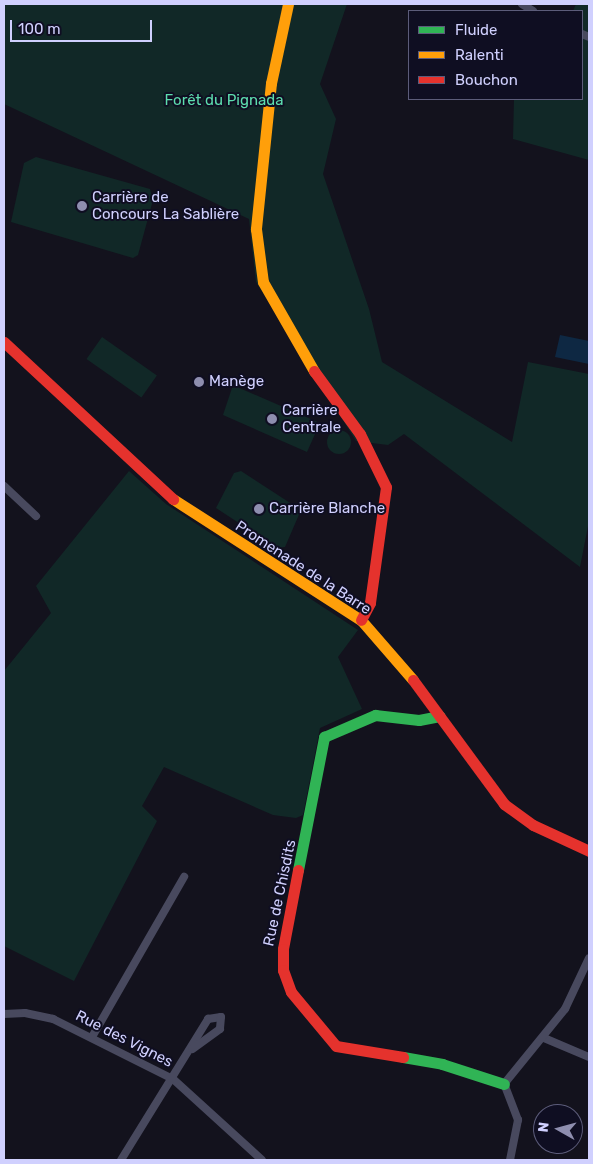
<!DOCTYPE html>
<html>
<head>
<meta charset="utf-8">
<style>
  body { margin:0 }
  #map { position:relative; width:593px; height:1164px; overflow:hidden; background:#13121d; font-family:Rubik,sans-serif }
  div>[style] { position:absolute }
  .green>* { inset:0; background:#112827; transform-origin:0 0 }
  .round { border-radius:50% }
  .water>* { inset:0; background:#0e2843 }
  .street>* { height:8px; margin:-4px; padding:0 4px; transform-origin:4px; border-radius:4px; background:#48495e }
  .fast>* { height:11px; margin:-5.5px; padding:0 5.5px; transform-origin:5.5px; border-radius:5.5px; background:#30b455 }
  .slow>* { height:11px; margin:-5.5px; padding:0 5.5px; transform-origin:5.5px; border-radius:5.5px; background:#ff9f0a }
  .jam>* { height:11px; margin:-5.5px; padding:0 5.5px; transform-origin:5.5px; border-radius:5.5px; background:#e5322d }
  .dots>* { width:14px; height:14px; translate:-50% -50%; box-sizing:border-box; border:2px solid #0f0e22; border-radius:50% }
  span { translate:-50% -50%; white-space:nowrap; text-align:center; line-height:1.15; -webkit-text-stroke:4px #0f0e22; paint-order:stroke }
  .park-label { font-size:15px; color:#5dddae }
  .poi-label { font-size:15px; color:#d0d0fe }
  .left { translate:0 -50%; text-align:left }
  .street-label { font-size:15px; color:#d0d0fe }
  .frame { position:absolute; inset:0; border:5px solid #d0d0fe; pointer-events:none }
  .legend { position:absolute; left:408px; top:10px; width:175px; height:90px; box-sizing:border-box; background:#0f0e22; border:1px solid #5c5c7a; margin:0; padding:6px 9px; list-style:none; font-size:15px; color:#d0d0fe }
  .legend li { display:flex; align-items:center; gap:10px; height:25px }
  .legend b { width:25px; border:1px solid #5c5c7a }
  .north { position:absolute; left:533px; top:1104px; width:50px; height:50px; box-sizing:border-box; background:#0f0e22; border:1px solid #5c5c7a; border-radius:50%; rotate:277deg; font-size:14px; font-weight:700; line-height:20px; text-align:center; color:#d0d0fe }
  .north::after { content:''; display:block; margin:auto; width:18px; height:22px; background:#8e8eaf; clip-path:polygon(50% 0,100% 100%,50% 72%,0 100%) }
  .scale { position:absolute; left:10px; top:20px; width:142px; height:22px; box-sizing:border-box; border:2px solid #d0d0fe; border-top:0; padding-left:6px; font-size:15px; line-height:18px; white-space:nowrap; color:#d0d0fe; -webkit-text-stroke:4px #0f0e22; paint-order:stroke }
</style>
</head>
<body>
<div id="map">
  <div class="green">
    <i style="clip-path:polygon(4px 4px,347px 4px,320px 84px,336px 119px,323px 174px,369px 309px,382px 362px,512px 442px,528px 362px,589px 374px,589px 521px,580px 567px,404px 434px,388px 445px,356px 441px,256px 282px,249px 219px,4px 104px)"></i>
    <i style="clip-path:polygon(576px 4px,589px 4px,589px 160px,513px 139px,514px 99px,582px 99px,582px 11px,573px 11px)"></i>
    <i style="clip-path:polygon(36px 157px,150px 189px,153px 200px,138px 255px,133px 258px,11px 222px,24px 163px)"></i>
    <i style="left:102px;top:337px;width:67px;height:27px;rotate:35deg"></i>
    <i style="clip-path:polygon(237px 387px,320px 423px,307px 452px,223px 415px,232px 388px)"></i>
    <i class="round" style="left:327px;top:430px;width:24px;height:24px"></i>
    <i style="clip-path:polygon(129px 471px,166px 504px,358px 630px,338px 657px,362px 709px,320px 728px,303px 815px,296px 818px,273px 815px,164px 767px,142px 806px,157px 821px,74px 981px,4px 946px,4px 671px,51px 613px,36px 586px)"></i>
    <i style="clip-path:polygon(241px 471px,301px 510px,285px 547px,277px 548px,216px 508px,234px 473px)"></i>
  </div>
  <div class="water">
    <i style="clip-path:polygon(560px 335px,589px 341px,589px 364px,555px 357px)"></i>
  </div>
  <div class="street">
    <i style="left:522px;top:4px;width:13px;rotate:32deg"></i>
    <i style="left:582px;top:34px;width:8px;rotate:23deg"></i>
    <i style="left:4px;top:486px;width:44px;rotate:43.2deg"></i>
    <i style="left:4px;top:1014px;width:21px;rotate:-3deg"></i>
    <i style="left:25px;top:1013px;width:29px;rotate:12deg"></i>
    <i style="left:53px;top:1019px;width:134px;rotate:26.6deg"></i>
    <i style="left:173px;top:1079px;width:120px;rotate:42.3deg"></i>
    <i style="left:92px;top:1037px;width:185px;rotate:-60.1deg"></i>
    <i style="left:544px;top:1038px;width:49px;rotate:22.9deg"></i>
    <i style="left:121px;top:1160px;width:166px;rotate:-58.3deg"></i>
    <i style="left:208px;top:1019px;width:13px;rotate:-9deg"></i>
    <i style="left:221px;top:1017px;width:12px;rotate:95deg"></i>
    <i style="left:220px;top:1029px;width:34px;rotate:144deg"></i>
    <i style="left:510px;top:1160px;width:41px;rotate:-78.7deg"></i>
    <i style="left:518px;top:1120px;width:39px;rotate:-111deg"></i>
    <i style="left:504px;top:1084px;width:97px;rotate:-50.9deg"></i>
    <i style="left:565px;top:1009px;width:56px;rotate:-64.8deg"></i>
  </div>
  <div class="fast">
    <i style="left:298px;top:870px;width:136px;rotate:-78.9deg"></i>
    <i style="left:324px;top:737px;width:56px;rotate:-23.3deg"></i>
    <i style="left:375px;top:715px;width:44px;rotate:6.5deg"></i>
    <i style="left:419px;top:720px;width:21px;rotate:-11deg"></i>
    <i style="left:403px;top:1057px;width:40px;rotate:10deg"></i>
    <i style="left:442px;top:1064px;width:65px;rotate:17.9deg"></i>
  </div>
  <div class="slow">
    <i style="left:288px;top:4px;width:81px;rotate:102.1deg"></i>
    <i style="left:271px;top:83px;width:147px;rotate:95.9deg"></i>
    <i style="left:256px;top:229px;width:53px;rotate:82.5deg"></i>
    <i style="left:263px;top:282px;width:103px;rotate:60.2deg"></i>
    <i style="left:173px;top:499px;width:224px;rotate:32.8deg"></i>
    <i style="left:361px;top:620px;width:79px;rotate:49.1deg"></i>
  </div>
  <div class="jam">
    <i style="left:4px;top:342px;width:231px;rotate:42.9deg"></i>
    <i style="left:314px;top:371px;width:78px;rotate:53.9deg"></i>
    <i style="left:360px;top:434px;width:59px;rotate:63.9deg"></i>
    <i style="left:386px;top:487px;width:117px;rotate:97.9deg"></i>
    <i style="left:370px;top:603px;width:19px;rotate:118deg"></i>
    <i style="left:413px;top:680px;width:154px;rotate:53.7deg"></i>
    <i style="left:504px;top:804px;width:36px;rotate:36deg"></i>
    <i style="left:533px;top:825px;width:62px;rotate:24.9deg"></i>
    <i style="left:298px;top:870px;width:80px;rotate:100.8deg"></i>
    <i style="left:283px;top:949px;width:21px;rotate:90deg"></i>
    <i style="left:283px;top:970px;width:23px;rotate:70deg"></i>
    <i style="left:291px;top:992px;width:70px;rotate:50.2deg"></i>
    <i style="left:336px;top:1046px;width:68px;rotate:9.3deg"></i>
  </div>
  <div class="dots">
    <i style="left:82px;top:206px;background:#8e8eaf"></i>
    <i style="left:199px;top:382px;background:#8e8eaf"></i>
    <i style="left:272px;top:419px;background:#8e8eaf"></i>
    <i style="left:259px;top:509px;background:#8e8eaf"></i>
  </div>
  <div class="park-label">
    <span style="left:224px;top:101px">Forêt du Pignada</span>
  </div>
  <div class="poi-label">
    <span class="left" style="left:92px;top:206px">Carrière de<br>Concours La Sablière</span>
    <span class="left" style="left:209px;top:382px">Manège</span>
    <span class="left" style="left:282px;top:419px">Carrière<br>Centrale</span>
    <span class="left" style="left:269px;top:509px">Carrière Blanche</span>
  </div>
  <div class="street-label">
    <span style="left:303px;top:568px;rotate:33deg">Promenade de la Barre</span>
    <span style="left:280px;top:893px;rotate:-78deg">Rue de Chisdits</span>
    <span style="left:124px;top:1039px;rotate:27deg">Rue des Vignes</span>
  </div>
  <div class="frame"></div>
  <ul class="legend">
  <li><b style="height:6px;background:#30b455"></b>Fluide</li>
  <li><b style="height:6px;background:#ff9f0a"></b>Ralenti</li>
  <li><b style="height:6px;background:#e5322d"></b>Bouchon</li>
  </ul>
  <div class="north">N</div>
  <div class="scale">100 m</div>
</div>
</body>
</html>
